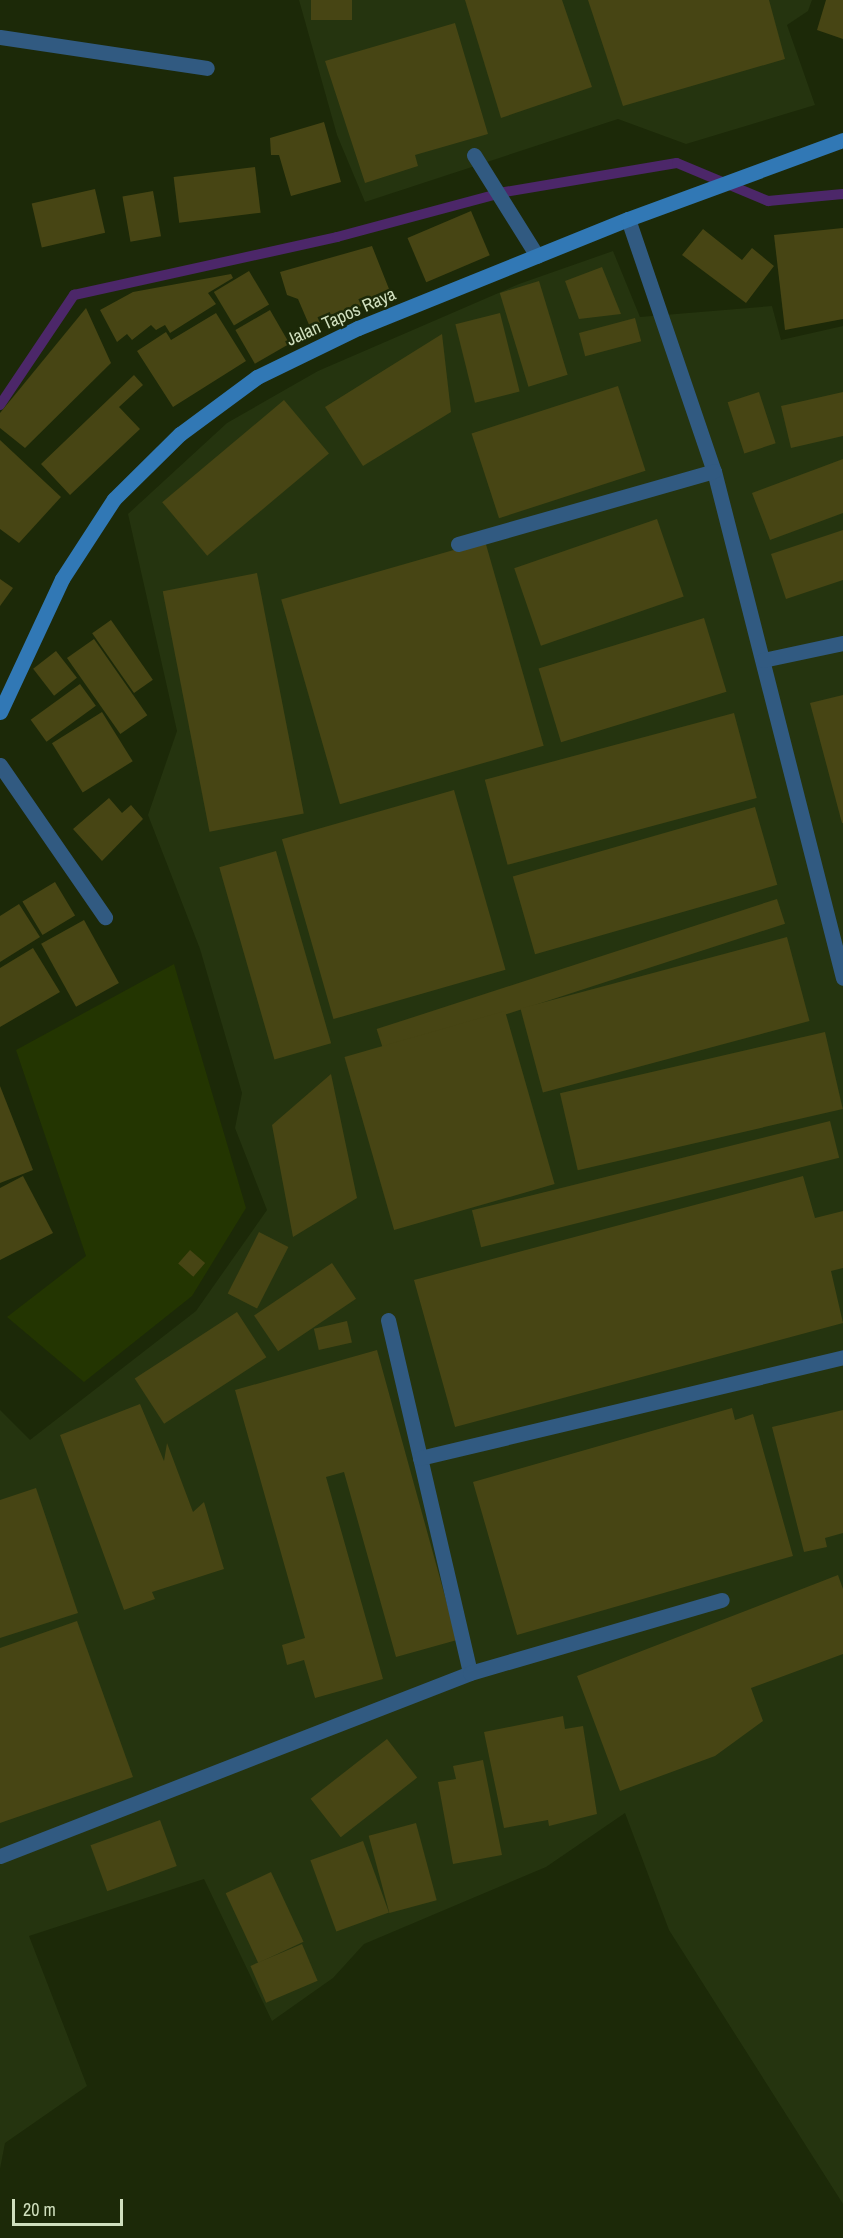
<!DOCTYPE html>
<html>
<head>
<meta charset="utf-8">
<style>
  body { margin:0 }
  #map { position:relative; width:843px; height:2238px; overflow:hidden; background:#1c2908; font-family:"Archivo Narrow",sans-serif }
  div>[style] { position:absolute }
  .built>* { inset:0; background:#25340f }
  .green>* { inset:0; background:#233501 }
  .stream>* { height:10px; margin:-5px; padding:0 5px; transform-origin:5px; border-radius:5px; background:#4c2769 }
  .building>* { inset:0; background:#474514; transform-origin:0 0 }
  .service>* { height:15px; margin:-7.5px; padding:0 7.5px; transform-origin:7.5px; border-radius:7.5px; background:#315a81 }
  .minor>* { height:15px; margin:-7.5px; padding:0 7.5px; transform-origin:7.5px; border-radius:7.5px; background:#315a81 }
  .secondary>* { height:15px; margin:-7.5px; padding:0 7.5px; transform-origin:7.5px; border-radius:7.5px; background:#3178b5 }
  span { translate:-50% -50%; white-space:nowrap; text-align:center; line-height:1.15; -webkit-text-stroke:5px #1c2908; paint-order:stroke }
  .street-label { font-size:18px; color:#d0dfbe }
  .scale { position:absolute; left:12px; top:2199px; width:111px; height:27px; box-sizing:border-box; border:3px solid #d0dfbe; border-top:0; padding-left:8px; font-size:18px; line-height:21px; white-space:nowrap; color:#d0dfbe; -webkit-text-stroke:4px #1c2908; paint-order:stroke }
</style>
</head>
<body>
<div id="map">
  <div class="built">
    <i style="clip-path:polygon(299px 0,812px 0,808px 11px,787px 25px,815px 105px,686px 144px,618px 119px,365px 202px,337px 135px)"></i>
    <i style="clip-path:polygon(613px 251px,640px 317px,772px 306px,781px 340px,843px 326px,843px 2204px,669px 1930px,625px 1813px,546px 1867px,364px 1944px,333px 1978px,272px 2021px,204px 1879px,29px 1936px,87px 2086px,5px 2143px,0 2169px,0 1410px,30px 1440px,196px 1311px,267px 1210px,235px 1128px,242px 1093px,200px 949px,148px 815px,177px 731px,128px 514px,227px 423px,318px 371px,519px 284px)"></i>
  </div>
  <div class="green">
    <i style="clip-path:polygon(174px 964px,246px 1208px,192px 1296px,84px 1382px,7px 1317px,86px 1256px,16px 1050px)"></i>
  </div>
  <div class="stream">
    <i style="left:0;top:405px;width:133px;rotate:-56.1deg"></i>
    <i style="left:74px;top:295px;width:269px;rotate:-12.4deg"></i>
    <i style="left:337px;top:237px;width:174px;rotate:-15deg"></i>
    <i style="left:505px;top:192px;width:174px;rotate:-9.6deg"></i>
    <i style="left:677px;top:163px;width:99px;rotate:22.7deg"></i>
    <i style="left:768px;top:201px;width:75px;rotate:-5.3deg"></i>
  </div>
  <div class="building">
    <i style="left:311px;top:0;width:41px;height:20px"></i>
    <i style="clip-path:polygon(465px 0,562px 0,592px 87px,501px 118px)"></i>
    <i style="clip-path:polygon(588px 0,769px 0,785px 59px,623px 106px)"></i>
    <i style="clip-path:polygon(826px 0,843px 0,843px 39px,817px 30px)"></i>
    <i style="clip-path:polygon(455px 23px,488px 134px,415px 155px,418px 166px,365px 183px,325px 61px)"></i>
    <i style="clip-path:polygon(324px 122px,341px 182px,291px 196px,279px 155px,271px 155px,270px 138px)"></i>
    <i style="left:255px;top:167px;width:46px;height:82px;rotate:83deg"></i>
    <i style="left:95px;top:189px;width:45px;height:65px;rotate:77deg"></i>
    <i style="left:153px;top:191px;width:46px;height:31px;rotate:80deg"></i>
    <i style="left:471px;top:211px;width:48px;height:69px;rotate:67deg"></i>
    <i style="clip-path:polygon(843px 228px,843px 319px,785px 330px,774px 235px)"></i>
    <i style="clip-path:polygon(703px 229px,742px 260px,752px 248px,774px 266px,746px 303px,682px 255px)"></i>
    <i style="clip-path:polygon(372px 246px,391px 294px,310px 327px,298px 299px,287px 295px,280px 272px)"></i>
    <i style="clip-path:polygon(602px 267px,621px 314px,579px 319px,565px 281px)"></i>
    <i style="left:249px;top:271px;width:39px;height:41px;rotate:59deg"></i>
    <i style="clip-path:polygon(231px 274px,233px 278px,208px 293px,216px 304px,170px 333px,165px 325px,156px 330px,151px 325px,132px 340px,127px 334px,117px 342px,100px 310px,133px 292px)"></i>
    <i style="left:539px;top:281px;width:98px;height:41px;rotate:73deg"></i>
    <i style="clip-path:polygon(86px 308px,111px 363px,25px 448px,0 428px,0 413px)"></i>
    <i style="left:270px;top:310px;width:39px;height:40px;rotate:60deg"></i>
    <i style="clip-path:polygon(216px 313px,246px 361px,173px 407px,137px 351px,166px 332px,171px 340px)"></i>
    <i style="left:500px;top:313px;width:81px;height:46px;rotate:76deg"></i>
    <i style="left:635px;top:318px;width:24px;height:58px;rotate:75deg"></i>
    <i style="clip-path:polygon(442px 334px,451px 412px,363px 466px,325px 407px)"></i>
    <i style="clip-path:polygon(134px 375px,143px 385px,119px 407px,140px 429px,70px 495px,41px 464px)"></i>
    <i style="left:618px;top:386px;width:89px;height:154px;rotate:72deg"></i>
    <i style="left:759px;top:392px;width:54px;height:33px;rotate:72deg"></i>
    <i style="clip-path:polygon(843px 392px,843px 436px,791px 448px,781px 406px)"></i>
    <i style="left:284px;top:400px;width:70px;height:159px;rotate:50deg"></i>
    <i style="clip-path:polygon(0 440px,61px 497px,19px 543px,0 529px)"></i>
    <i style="clip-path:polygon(843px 459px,843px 513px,770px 540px,752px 493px)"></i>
    <i style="left:657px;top:519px;width:82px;height:151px;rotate:71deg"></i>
    <i style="clip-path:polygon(843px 530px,843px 580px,786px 599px,771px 554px)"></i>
    <i style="left:485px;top:541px;width:213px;height:212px;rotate:74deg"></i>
    <i style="left:257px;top:573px;width:245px;height:96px;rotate:79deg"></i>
    <i style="clip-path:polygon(0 579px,13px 588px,0 606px)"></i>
    <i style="left:704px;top:618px;width:77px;height:173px;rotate:73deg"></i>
    <i style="left:111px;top:620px;width:73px;height:23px;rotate:55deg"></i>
    <i style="left:94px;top:639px;width:93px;height:33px;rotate:55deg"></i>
    <i style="left:56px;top:651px;width:34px;height:29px;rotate:52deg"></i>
    <i style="left:80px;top:684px;width:27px;height:61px;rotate:54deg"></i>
    <i style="clip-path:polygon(843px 695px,843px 823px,842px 823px,810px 703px)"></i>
    <i style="left:102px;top:712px;width:58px;height:59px;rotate:58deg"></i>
    <i style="left:734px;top:713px;width:88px;height:258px;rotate:75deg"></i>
    <i style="left:454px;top:790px;width:187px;height:179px;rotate:74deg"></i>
    <i style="clip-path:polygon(109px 798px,122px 813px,131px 805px,143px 819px,102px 861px,73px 829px)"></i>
    <i style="left:755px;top:807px;width:81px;height:252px;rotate:74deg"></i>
    <i style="left:276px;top:851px;width:200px;height:59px;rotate:74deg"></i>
    <i style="left:55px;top:882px;width:39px;height:38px;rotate:59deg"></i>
    <i style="left:777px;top:899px;width:26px;height:421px;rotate:72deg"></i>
    <i style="clip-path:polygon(19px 904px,40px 937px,0 962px,0 916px)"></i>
    <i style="left:84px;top:920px;width:72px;height:49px;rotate:61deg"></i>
    <i style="left:787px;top:937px;width:87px;height:276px;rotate:75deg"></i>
    <i style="clip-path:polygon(33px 948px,60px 992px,0 1027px,0 968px)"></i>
    <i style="left:505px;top:1011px;width:180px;height:167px;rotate:74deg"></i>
    <i style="left:825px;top:1032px;width:79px;height:272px;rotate:77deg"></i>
    <i style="clip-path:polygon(331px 1074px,357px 1198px,293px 1237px,272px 1125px)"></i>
    <i style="clip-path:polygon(0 1086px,33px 1170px,0 1183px)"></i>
    <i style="left:830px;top:1121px;width:38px;height:369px;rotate:76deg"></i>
    <i style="clip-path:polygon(23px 1176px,53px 1233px,0 1260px,0 1188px)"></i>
    <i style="clip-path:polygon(803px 1176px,815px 1218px,843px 1211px,843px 1268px,831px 1271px,843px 1323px,455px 1427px,414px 1280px)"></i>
    <i style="left:259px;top:1232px;width:33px;height:69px;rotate:27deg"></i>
    <i style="left:190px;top:1250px;width:20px;height:18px;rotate:41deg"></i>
    <i style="left:332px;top:1263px;width:43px;height:94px;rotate:56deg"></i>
    <i style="left:237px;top:1312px;width:54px;height:122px;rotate:57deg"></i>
    <i style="left:347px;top:1321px;width:22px;height:34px;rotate:77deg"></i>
    <i style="clip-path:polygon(377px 1350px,457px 1640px,396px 1657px,344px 1472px,326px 1477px,383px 1679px,315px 1698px,304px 1660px,287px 1665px,282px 1645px,305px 1638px,235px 1390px)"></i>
    <i style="clip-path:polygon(140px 1404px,164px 1461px,167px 1443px,193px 1512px,204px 1502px,224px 1569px,152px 1592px,155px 1599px,124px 1610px,60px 1435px)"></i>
    <i style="clip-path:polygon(732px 1408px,735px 1420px,753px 1414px,793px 1556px,517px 1635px,473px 1482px)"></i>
    <i style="clip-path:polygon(843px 1410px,843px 1533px,825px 1538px,827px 1547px,804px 1552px,772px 1427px)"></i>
    <i style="clip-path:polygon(36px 1488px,78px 1613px,0 1638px,0 1500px)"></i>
    <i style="clip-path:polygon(838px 1575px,843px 1589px,843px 1654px,751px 1688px,763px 1721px,715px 1756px,620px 1791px,577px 1676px)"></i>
    <i style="clip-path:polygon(77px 1621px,133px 1777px,0 1823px,0 1648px)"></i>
    <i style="clip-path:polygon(563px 1716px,565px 1729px,583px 1726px,597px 1814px,549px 1826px,548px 1820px,504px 1828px,484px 1732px)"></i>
    <i style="left:387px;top:1739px;width:49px;height:97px;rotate:52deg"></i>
    <i style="clip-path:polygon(483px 1760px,502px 1855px,453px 1864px,438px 1782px,456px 1779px,453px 1766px)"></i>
    <i style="left:160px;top:1820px;width:49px;height:74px;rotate:70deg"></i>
    <i style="left:416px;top:1823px;width:80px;height:49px;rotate:75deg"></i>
    <i style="left:363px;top:1841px;width:76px;height:56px;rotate:70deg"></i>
    <i style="left:271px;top:1872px;width:77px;height:50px;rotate:65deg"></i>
    <i style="left:302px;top:1944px;width:40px;height:56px;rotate:67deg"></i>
  </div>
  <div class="service">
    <i style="left:474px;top:155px;width:119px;rotate:58deg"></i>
    <i style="left:628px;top:219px;width:266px;rotate:71.2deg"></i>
    <i style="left:714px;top:471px;width:523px;rotate:75.72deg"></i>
    <i style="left:458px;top:544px;width:266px;rotate:-15.9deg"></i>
    <i style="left:763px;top:660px;width:82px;rotate:-12deg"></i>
    <i style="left:0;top:765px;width:185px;rotate:55.4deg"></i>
    <i style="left:388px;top:1320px;width:362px;rotate:76.9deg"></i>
    <i style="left:420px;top:1458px;width:435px;rotate:-13.4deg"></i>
    <i style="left:0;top:1856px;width:504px;rotate:-21.27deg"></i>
    <i style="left:470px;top:1673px;width:262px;rotate:-16.2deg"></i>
  </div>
  <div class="minor">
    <i style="left:0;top:37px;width:209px;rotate:8.5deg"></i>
  </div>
  <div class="secondary">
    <i style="left:0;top:712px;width:147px;rotate:-65deg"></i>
    <i style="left:62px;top:579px;width:95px;rotate:-57deg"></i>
    <i style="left:114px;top:499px;width:93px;rotate:-44.6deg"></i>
    <i style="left:180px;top:434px;width:96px;rotate:-36.5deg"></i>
    <i style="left:257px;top:377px;width:112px;rotate:-25.9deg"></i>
    <i style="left:358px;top:328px;width:291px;rotate:-22deg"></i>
    <i style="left:628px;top:219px;width:229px;rotate:-20.2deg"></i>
  </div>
  <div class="street-label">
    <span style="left:341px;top:317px;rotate:-24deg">Jalan Tapos Raya</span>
  </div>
  <div class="scale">20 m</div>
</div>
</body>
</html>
